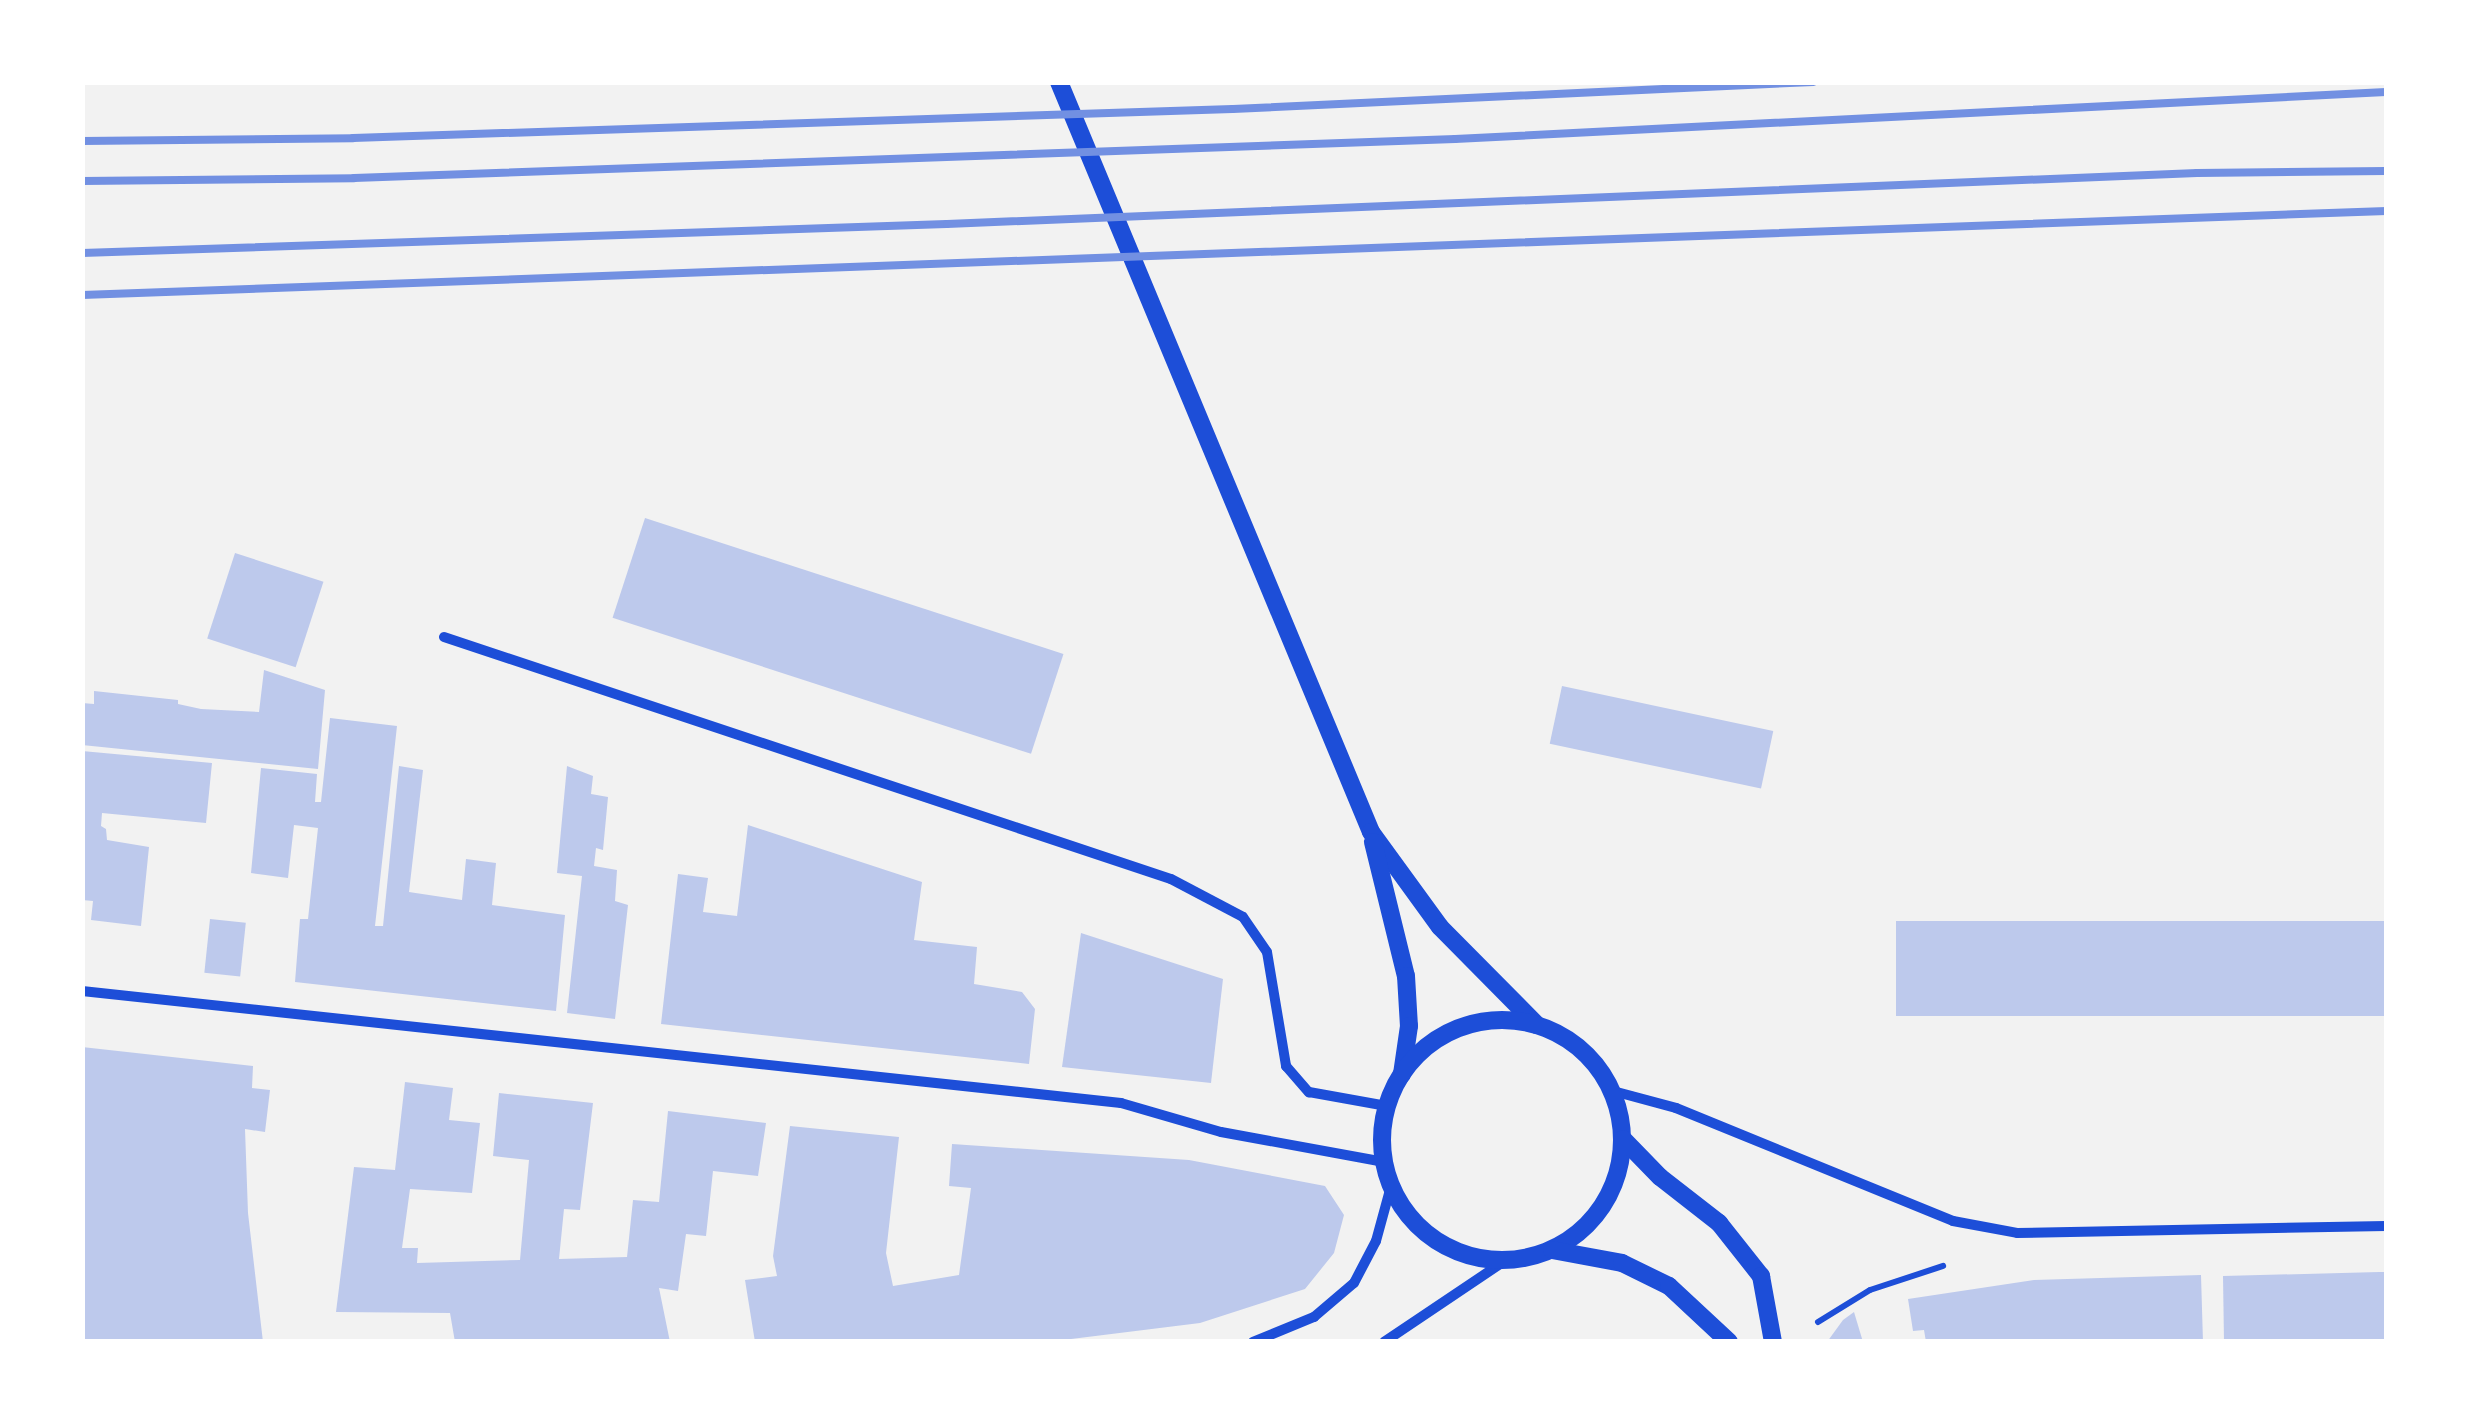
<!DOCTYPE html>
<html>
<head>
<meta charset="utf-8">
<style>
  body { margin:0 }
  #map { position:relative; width:2469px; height:1424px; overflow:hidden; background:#f2f2f2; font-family:"Noto Serif",serif }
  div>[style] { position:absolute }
  .building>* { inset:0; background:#bdc9ec; transform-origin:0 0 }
  .path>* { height:6px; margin:-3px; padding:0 3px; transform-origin:3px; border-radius:3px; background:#1d4ed8 }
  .minor>* { height:10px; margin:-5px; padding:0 5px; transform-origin:5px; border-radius:5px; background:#1d4ed8 }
  .tertiary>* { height:18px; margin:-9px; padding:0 9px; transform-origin:9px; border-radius:9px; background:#1d4ed8 }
  .tertiary>.ring { margin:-9px; padding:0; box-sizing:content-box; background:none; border:18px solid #1d4ed8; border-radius:50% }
  .rail>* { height:8px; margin:-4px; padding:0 4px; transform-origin:4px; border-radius:4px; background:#7290e2 }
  span { translate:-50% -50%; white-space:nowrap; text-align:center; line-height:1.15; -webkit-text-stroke:9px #fff; paint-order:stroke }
  .frame { position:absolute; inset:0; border:85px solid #fff; pointer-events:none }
</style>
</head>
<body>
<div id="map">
  <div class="building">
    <i style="left:645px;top:518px;width:440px;height:105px;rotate:18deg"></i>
    <i style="left:235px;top:553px;width:93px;height:90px;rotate:18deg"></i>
    <i style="clip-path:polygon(264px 670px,325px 690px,318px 769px,82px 745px,82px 703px,94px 704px,94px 691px,178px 700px,178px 704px,201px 709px,259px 712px)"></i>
    <i style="left:1562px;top:686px;width:216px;height:59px;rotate:12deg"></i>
    <i style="clip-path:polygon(330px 718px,397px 726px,375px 926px,383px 926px,399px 766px,423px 770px,409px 892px,462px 900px,466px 859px,496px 863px,492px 905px,565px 915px,556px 1011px,295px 982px,300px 919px,308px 919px,318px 828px,294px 825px,288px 878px,251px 873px,261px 768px,317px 774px,315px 802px,321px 802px)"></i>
    <i style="clip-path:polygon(82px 751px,212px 763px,206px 823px,102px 813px,101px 826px,106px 829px,107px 840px,149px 847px,141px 926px,91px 920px,93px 901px,82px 900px)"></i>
    <i style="clip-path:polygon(567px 766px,593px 776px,591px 794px,608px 797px,603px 850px,596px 848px,594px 866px,617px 870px,615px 901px,628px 905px,615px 1019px,567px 1013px,582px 876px,557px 873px)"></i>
    <i style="clip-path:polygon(748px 825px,922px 882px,914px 940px,977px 947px,974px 984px,1022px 992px,1035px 1009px,1029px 1064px,661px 1024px,678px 874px,708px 878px,703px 912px,737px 916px)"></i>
    <i style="left:210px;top:919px;width:36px;height:54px;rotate:6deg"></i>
    <i style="left:2386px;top:921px;width:95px;height:490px;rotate:90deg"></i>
    <i style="clip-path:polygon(1081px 933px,1223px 979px,1211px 1083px,1062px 1067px)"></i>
    <i style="clip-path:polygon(82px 1047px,253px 1066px,252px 1088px,270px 1090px,265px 1132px,245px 1129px,248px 1213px,263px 1342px,82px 1342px)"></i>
    <i style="clip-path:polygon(405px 1082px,453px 1088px,449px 1120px,480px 1123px,472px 1193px,410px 1189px,402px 1248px,418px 1248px,417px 1263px,520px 1260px,529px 1160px,493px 1156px,499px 1093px,593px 1103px,580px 1210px,564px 1209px,559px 1259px,627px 1257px,633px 1200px,659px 1202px,668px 1111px,766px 1123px,758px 1176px,713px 1171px,706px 1236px,686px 1234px,678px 1291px,659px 1288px,670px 1342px,455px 1342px,450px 1313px,336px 1312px,354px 1167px,395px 1170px)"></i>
    <i style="clip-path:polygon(790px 1126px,899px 1137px,886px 1253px,893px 1286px,959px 1275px,971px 1188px,949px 1186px,952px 1144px,1189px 1160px,1325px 1186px,1344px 1215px,1334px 1253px,1305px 1289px,1200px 1323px,1047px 1342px,755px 1342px,745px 1280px,777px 1276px,773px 1256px)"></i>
    <i style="clip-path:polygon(2379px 1272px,2386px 1272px,2386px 1342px,2224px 1342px,2223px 1276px)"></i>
    <i style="clip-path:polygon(2201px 1275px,2203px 1342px,1926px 1342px,1924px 1330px,1913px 1331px,1908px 1299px,2034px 1280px)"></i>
    <i style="clip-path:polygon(1854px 1312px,1863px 1342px,1827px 1342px,1843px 1320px)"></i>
  </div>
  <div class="path">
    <i style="left:1818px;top:1322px;width:61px;rotate:-31.6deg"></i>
    <i style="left:1870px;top:1290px;width:77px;rotate:-18.2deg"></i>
  </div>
  <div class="minor">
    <i style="left:444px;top:637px;width:766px;rotate:18.41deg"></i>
    <i style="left:1171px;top:879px;width:81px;rotate:27.8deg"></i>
    <i style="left:1243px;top:917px;width:42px;rotate:55.6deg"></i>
    <i style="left:1267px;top:952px;width:116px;rotate:80.5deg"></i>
    <i style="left:1286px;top:1066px;width:35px;rotate:49deg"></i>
    <i style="left:1309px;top:1092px;width:79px;rotate:10.2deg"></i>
    <i style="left:82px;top:991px;width:1045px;rotate:6.15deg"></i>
    <i style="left:1121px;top:1103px;width:104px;rotate:16.2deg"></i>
    <i style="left:1221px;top:1132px;width:166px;rotate:10.4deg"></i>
    <i style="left:1613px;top:1091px;width:65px;rotate:15.1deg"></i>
    <i style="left:1676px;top:1108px;width:299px;rotate:22.2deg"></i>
    <i style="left:1953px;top:1221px;width:65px;rotate:10.6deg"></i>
    <i style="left:2017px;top:1233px;width:369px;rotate:-1.1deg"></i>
    <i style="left:1253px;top:1342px;width:66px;rotate:-22.3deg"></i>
    <i style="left:1314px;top:1317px;width:52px;rotate:-40.4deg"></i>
    <i style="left:1354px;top:1283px;width:47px;rotate:-62.4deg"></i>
    <i style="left:1376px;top:1241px;width:57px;rotate:-74.7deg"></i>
    <i style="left:1384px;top:1342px;width:147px;rotate:-33.9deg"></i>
  </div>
  <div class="tertiary">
    <i style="left:1059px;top:82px;width:812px;rotate:67.41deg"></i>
    <i style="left:1371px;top:832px;width:117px;rotate:54deg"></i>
    <i style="left:1440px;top:927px;width:138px;rotate:45.3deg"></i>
    <i style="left:1373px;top:842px;width:138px;rotate:76.2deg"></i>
    <i style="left:1406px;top:976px;width:50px;rotate:86.6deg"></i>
    <i style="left:1409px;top:1026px;width:49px;rotate:98.3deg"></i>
    <i class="ring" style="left:1382px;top:1020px;width:222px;height:222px"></i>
    <i style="left:1623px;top:1139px;width:53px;rotate:45.8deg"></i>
    <i style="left:1660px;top:1177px;width:75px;rotate:37.9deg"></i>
    <i style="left:1719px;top:1223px;width:68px;rotate:51.6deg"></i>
    <i style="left:1761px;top:1276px;width:67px;rotate:79.7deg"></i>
    <i style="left:1552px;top:1250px;width:71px;rotate:10.5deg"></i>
    <i style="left:1622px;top:1263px;width:52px;rotate:26.1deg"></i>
    <i style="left:1669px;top:1286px;width:82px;rotate:43deg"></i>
  </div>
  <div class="rail">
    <i style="left:82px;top:141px;width:271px;rotate:-0.6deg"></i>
    <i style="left:353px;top:138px;width:880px;rotate:-1.89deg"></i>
    <i style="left:1233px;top:109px;width:581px;rotate:-2.67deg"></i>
    <i style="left:82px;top:181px;width:272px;rotate:-0.6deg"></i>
    <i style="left:354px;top:178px;width:1102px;rotate:-2.03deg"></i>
    <i style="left:1455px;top:139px;width:932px;rotate:-2.89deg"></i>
    <i style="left:82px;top:253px;width:865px;rotate:-1.92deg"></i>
    <i style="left:947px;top:224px;width:1251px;rotate:-2.34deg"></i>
    <i style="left:2197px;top:173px;width:189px;rotate:-0.6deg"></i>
    <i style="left:82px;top:295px;width:2306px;rotate:-2.09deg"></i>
  </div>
  <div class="frame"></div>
</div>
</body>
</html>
